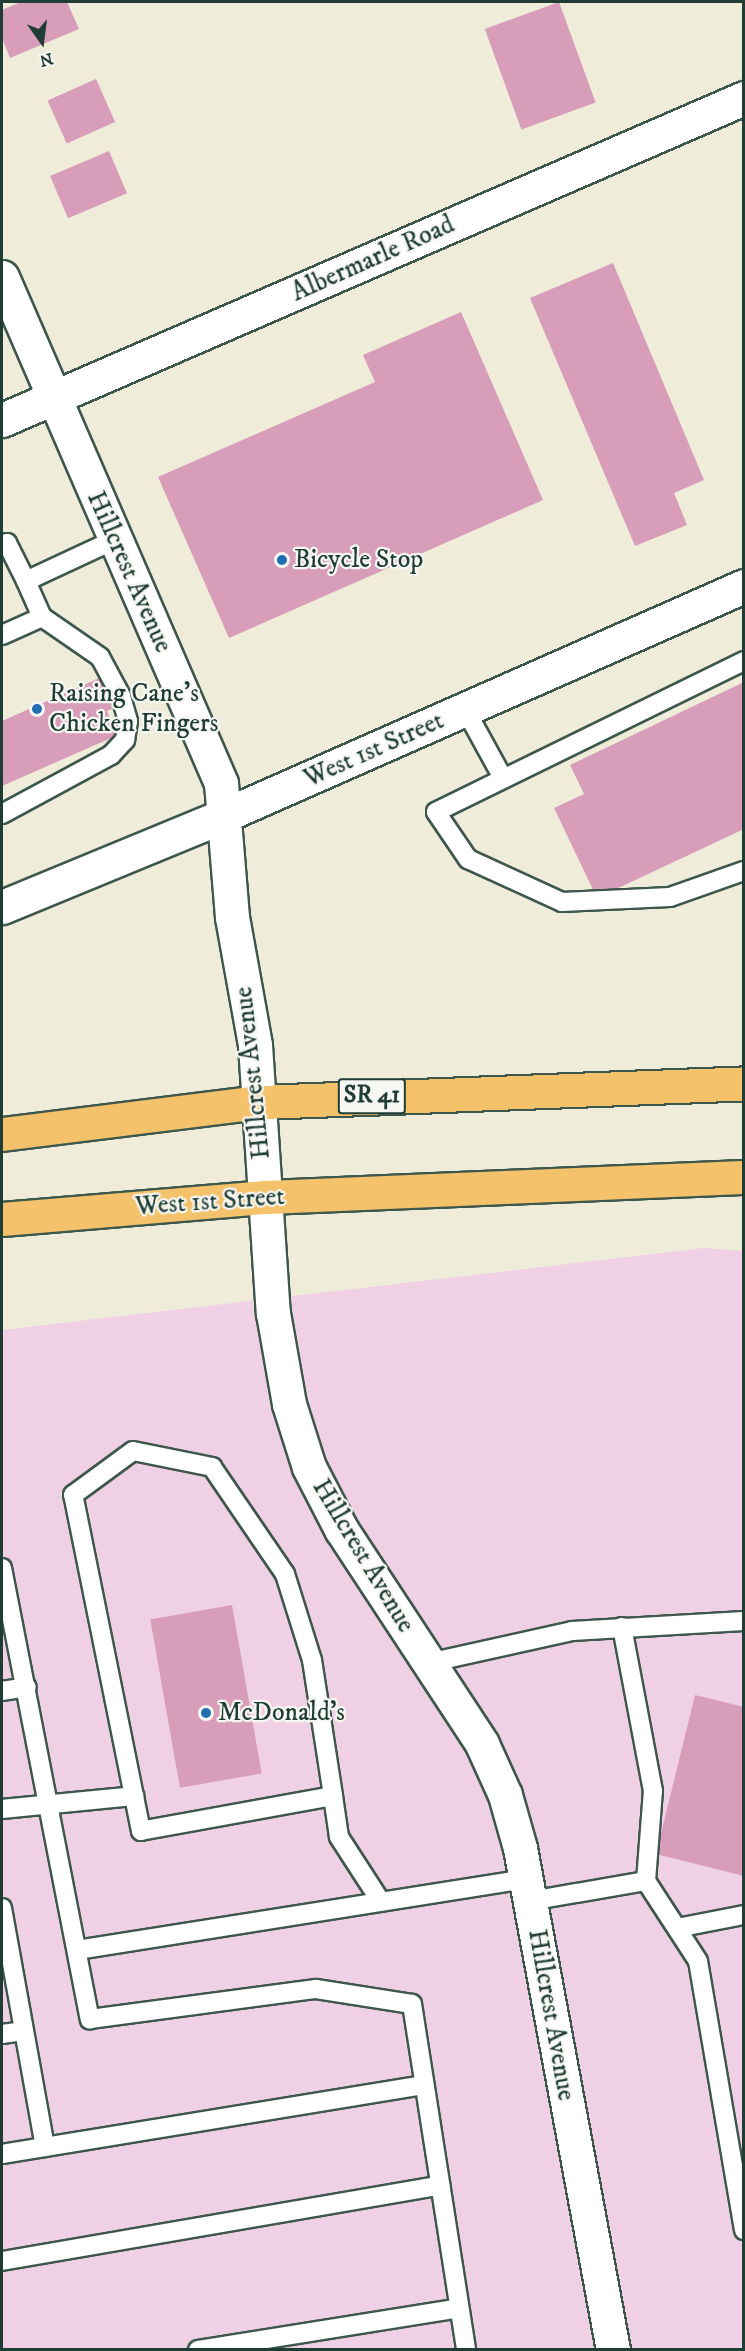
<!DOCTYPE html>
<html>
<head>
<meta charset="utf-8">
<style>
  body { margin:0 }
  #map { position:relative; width:745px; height:2351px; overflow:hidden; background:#efecda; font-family:"IM FELL DW Pica",serif }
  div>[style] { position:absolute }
  .built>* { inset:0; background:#f0d0e4 }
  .building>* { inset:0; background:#d79db9; transform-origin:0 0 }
  .roads { filter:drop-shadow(2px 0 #3e574d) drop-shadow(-2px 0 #3e574d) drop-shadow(0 2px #3e574d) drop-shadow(0 -2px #3e574d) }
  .service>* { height:18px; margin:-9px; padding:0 9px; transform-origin:9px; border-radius:9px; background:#fff }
  .minor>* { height:33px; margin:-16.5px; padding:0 16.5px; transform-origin:16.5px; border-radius:16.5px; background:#fff }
  .primary>* { height:33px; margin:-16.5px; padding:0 16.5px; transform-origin:16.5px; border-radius:16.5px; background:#f4c26a }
  .dots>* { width:16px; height:16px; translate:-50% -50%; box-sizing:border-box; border:3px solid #f6f6f2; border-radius:50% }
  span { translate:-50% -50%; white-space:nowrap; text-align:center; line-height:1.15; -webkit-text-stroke:4.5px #f6f6f2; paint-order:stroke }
  .shield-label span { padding:2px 4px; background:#f6f6f2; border:2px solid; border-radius:4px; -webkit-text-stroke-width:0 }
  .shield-label { font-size:24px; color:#1f3d34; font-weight:700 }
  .street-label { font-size:26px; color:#1f3d34 }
  .poi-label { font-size:26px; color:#1f3d34 }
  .left { translate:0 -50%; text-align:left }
  .frame { position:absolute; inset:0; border:3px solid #1f3d34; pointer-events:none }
  .north { position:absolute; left:12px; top:12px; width:60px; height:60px; -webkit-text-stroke:4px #f6f6f2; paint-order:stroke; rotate:166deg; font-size:16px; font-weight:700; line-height:24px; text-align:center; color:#1f3d34 }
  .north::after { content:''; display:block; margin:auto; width:21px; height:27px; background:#1f3d34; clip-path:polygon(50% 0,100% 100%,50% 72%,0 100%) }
</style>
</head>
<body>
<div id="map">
  <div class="built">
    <i style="clip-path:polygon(704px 1248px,743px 1251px,743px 2349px,2px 2349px,2px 1330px)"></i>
  </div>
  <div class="building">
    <i style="clip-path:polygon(21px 2px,67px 2px,79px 29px,10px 58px,2px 38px,2px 10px)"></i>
    <i style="left:559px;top:2px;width:107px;height:79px;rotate:70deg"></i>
    <i style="left:96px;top:79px;width:47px;height:53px;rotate:66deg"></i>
    <i style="left:109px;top:151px;width:46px;height:64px;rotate:67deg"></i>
    <i style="clip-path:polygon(613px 263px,704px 480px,674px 493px,687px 525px,635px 546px,530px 298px)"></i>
    <i style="clip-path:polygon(461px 312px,543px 500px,229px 638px,158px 477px,375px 382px,363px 355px)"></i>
    <i style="clip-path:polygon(106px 675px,119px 706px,107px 711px,118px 735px,2px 786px,2px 721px)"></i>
    <i style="clip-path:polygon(744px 682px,744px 829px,597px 898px,554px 808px,584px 794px,570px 765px)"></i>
    <i style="left:232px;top:1605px;width:171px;height:83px;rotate:80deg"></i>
    <i style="clip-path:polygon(695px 1695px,744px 1707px,744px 1876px,656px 1854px)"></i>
  </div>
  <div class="roads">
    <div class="service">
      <i style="left:2px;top:546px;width:6px;rotate:-31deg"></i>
      <i style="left:7px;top:543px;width:42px;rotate:63.4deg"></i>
      <i style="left:26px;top:581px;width:97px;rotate:-25deg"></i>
      <i style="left:2px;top:635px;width:44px;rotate:-24.2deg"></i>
      <i style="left:42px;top:617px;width:39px;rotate:-114deg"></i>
      <i style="left:744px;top:661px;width:343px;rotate:153.9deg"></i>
      <i style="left:436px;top:812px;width:57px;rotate:55.8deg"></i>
      <i style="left:468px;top:859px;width:103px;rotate:24.6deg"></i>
      <i style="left:562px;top:902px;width:108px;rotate:-2.7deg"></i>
      <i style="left:670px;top:897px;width:78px;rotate:-19.4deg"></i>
      <i style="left:465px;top:709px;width:79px;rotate:61.2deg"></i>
      <i style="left:2px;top:814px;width:124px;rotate:-28.4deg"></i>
      <i style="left:111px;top:755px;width:21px;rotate:-47deg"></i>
      <i style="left:125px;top:740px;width:19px;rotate:-81deg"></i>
      <i style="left:128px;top:721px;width:26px;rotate:-106deg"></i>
      <i style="left:121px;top:696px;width:44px;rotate:-118.3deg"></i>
      <i style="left:100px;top:657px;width:70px;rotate:-145.4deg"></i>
      <i style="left:2px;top:1568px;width:460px;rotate:79deg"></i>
      <i style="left:90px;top:2019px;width:228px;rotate:-7.6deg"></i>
      <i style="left:316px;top:1989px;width:97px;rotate:8.9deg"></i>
      <i style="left:412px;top:2004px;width:350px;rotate:81.1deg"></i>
      <i style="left:428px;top:1663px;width:148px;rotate:-12.5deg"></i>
      <i style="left:572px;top:1631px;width:172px;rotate:-3.3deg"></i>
      <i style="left:2px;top:1691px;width:25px;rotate:-9deg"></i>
      <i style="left:333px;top:1796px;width:195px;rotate:169.7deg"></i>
      <i style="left:141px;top:1831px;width:343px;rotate:-101.4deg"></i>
      <i style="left:73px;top:1495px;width:74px;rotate:-36.3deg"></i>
      <i style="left:133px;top:1451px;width:81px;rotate:11.4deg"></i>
      <i style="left:212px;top:1467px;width:130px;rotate:55.7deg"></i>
      <i style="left:285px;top:1574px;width:90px;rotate:72.6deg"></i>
      <i style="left:312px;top:1660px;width:138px;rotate:81.2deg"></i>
      <i style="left:333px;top:1796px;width:41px;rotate:81.7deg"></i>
      <i style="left:339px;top:1837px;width:77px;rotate:57.1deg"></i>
      <i style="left:2px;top:1809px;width:133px;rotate:-5.6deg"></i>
      <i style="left:646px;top:1881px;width:95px;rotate:57deg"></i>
      <i style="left:698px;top:1961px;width:273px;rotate:80.3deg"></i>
      <i style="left:530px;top:1901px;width:118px;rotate:-9.8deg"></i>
      <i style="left:646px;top:1881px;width:90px;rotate:-85.6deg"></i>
      <i style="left:653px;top:1791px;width:167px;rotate:-100.7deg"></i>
      <i style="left:2px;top:1908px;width:243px;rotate:79.8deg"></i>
      <i style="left:677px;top:1928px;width:68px;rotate:-11deg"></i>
      <i style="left:77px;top:1950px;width:455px;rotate:-9deg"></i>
      <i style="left:2px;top:2034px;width:21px;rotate:-8deg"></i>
      <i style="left:2px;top:2154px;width:428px;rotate:-9.3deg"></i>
      <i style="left:2px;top:2261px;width:445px;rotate:-9.8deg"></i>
      <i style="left:198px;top:2350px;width:264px;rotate:-9.1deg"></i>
    </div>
    <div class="minor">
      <i style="left:2px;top:277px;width:551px;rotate:66.6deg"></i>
      <i style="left:221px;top:783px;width:134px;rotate:85.3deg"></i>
      <i style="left:232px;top:917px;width:130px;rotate:79.8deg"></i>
      <i style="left:255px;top:1045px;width:269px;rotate:86.2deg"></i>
      <i style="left:273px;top:1313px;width:92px;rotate:80deg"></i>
      <i style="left:289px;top:1404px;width:66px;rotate:72.4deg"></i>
      <i style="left:309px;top:1467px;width:70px;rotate:62.7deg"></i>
      <i style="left:341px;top:1529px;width:257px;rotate:56.7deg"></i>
      <i style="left:482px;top:1744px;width:56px;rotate:65.7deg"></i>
      <i style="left:505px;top:1795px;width:55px;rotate:74.2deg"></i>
      <i style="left:520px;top:1848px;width:511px;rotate:79.5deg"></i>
      <i style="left:2px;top:420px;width:809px;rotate:-23.46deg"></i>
      <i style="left:2px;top:907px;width:241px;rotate:-22.4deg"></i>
      <i style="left:225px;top:815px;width:567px;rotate:-23.81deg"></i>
    </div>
    <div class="primary">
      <i style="left:2px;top:1134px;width:260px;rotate:-7.1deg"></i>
      <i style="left:260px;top:1102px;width:484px;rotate:-2.2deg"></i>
      <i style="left:2px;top:1219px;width:265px;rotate:-4.8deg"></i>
      <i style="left:266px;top:1197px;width:478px;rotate:-2.4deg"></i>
    </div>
  </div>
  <div class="dots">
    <i style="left:282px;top:560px;background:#1f6fb2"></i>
    <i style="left:37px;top:709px;background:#1f6fb2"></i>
    <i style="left:206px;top:1713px;background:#1f6fb2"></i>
  </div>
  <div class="shield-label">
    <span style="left:372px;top:1096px">SR 41</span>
  </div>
  <div class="street-label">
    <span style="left:373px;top:259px;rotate:-24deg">Albermarle Road</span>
    <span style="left:129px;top:572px;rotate:66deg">Hillcrest Avenue</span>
    <span style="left:374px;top:750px;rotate:-24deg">West 1st Street</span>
    <span style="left:253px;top:1073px;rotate:-96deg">Hillcrest Avenue</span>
    <span style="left:210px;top:1202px;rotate:-4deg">West 1st Street</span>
    <span style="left:363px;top:1556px;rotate:59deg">Hillcrest Avenue</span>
    <span style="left:551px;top:2015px;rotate:80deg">Hillcrest Avenue</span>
  </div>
  <div class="poi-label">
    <span class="left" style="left:294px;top:560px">Bicycle Stop</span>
    <span class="left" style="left:49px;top:709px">Raising Cane’s<br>Chicken Fingers</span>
    <span class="left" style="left:218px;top:1713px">McDonald's</span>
  </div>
  <div class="frame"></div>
  <div class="north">N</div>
</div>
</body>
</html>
